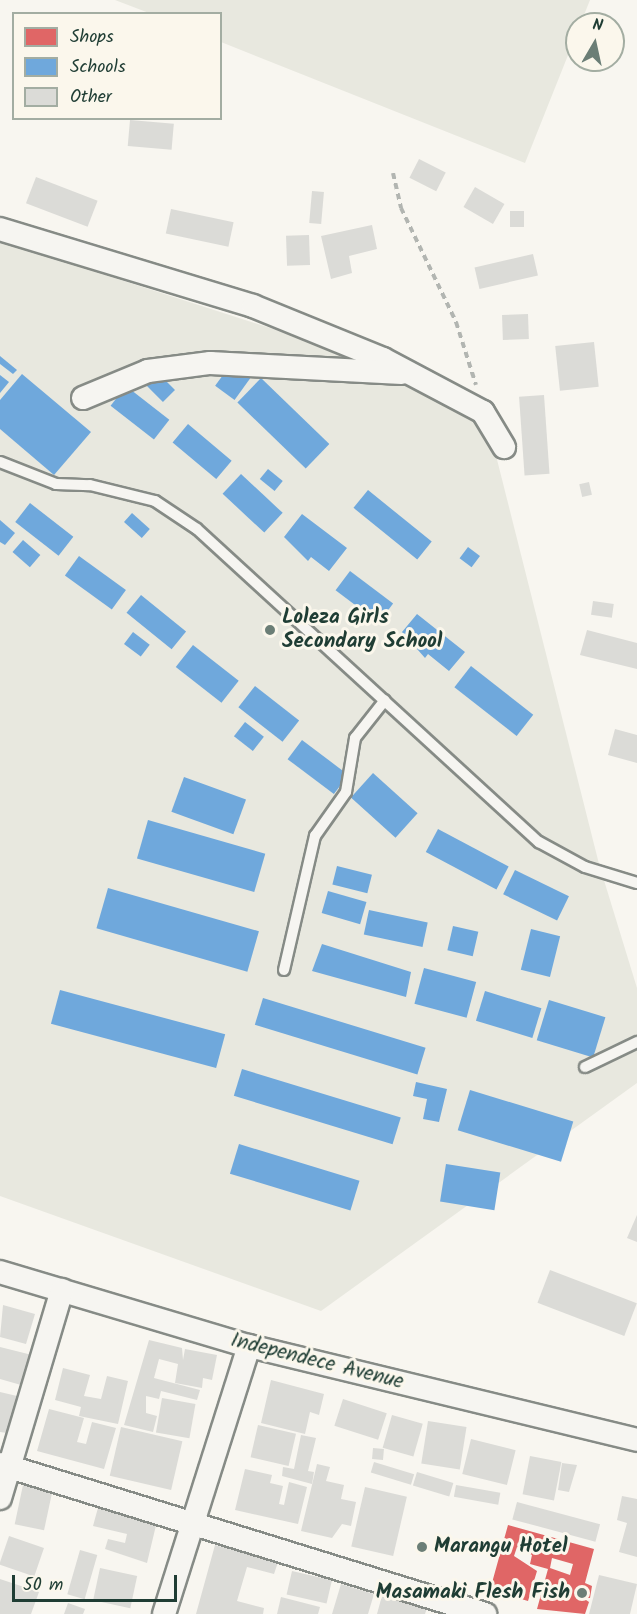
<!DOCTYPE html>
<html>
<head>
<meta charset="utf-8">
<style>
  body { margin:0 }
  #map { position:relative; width:637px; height:1614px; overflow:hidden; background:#f8f6f0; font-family:Kalam,sans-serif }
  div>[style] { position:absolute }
  .built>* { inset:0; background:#e8e8df }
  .shops>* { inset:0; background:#e06666 }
  .schools>* { inset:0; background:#6fa8dc; transform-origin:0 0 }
  .building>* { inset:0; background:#dbdbd7; transform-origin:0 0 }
  .path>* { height:4px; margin-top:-2px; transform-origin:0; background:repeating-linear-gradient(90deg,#b2b5b1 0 6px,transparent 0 10.5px) }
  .roads { filter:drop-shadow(2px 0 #868b86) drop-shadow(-2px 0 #868b86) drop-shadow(0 2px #868b86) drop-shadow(0 -2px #868b86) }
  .lane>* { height:10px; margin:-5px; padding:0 5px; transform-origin:5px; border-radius:5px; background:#f6f5f1 }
  .street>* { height:22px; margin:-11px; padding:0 11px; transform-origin:11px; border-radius:11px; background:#f6f5f1 }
  .dots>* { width:16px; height:16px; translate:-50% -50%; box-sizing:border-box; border:3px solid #fbf7ec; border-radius:50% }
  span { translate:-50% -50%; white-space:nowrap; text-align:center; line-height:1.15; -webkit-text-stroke:6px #fbf7ec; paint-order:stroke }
  .poi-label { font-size:21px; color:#1f3d34; font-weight:700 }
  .left { translate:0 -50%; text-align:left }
  .right { translate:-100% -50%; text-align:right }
  .street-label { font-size:21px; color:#1f3d34 }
  .legend { position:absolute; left:12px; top:12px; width:210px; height:108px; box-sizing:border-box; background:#fbf7ec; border:2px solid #a3ada2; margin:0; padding:8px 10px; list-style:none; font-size:18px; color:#1f3d34 }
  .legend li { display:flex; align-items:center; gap:12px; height:30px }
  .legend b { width:30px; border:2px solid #a3ada2 }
  .north { position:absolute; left:565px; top:12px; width:60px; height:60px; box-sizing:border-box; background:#fbf7ec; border:2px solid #a3ada2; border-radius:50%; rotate:9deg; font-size:16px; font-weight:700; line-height:24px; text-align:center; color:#1f3d34 }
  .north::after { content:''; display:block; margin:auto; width:21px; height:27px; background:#6b7e76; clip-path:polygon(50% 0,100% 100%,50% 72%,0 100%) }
  .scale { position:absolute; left:12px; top:1575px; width:165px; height:27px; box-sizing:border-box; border:3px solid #1f3d34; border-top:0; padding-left:8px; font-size:18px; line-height:21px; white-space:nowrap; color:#1f3d34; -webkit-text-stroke:4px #fbf7ec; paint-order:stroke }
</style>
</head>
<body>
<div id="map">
  <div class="built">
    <i style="clip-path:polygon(115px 0,590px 0,525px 163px,221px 42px,220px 14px,149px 13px)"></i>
    <i style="clip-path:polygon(0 241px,481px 396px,599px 864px,637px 988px,637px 1083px,321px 1311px,0 1196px)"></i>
  </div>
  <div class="shops">
    <i style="clip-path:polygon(evenodd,508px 1525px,594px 1549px,585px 1583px,592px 1586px,590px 1598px,583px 1598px,589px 1602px,585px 1614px,537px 1609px,548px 1569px,530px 1564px,532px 1555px,517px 1547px,514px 1556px,537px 1571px,528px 1601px,490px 1590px,508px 1525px,552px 1558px,573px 1564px,570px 1575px,550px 1568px,552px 1558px)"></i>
  </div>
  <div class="schools">
    <i style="clip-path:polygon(0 356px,17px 370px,13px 374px,0 364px)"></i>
    <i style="left:231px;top:364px;width:24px;height:27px;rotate:36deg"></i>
    <i style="left:158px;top:373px;width:24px;height:17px;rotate:45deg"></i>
    <i style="clip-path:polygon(22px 374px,91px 432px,54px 475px,0 429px,0 400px)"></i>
    <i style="clip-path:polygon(0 375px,9px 382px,0 393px)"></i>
    <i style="left:261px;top:378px;width:95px;height:34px;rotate:44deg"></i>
    <i style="left:126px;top:386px;width:55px;height:25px;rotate:38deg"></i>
    <i style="left:188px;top:424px;width:57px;height:24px;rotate:40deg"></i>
    <i style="left:268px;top:469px;width:19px;height:13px;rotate:39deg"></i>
    <i style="left:241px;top:474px;width:57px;height:27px;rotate:43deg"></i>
    <i style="left:368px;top:490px;width:82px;height:23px;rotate:39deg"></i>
    <i style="left:30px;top:503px;width:55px;height:24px;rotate:38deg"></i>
    <i style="left:132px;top:513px;width:24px;height:12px;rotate:42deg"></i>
    <i style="clip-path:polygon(302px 514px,347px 548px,329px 571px,311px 557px,308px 561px,284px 537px)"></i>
    <i style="clip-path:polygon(0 520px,15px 533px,5px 545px,0 542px)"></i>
    <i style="left:23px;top:540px;width:23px;height:16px;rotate:41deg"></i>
    <i style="left:468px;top:547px;width:15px;height:14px;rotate:37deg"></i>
    <i style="left:79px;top:556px;width:58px;height:24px;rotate:36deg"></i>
    <i style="left:350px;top:571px;width:54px;height:24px;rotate:37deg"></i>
    <i style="left:141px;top:595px;width:58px;height:23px;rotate:39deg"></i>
    <i style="clip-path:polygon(417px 614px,465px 652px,449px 671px,428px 654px,425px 658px,402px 632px)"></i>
    <i style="left:133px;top:632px;width:21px;height:15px;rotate:37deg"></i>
    <i style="left:193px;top:645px;width:58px;height:28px;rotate:38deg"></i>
    <i style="left:471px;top:666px;width:79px;height:27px;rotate:38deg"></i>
    <i style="left:255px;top:686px;width:56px;height:27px;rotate:38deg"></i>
    <i style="left:245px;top:722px;width:24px;height:18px;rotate:38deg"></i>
    <i style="left:302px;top:740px;width:58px;height:24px;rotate:37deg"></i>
    <i style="left:373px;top:773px;width:60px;height:33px;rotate:42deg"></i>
    <i style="left:184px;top:777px;width:66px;height:37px;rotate:20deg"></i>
    <i style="left:148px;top:820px;width:122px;height:40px;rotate:16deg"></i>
    <i style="left:438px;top:829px;width:80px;height:26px;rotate:28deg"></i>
    <i style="left:337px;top:866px;width:36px;height:19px;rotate:14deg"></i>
    <i style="left:515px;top:870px;width:60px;height:27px;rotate:26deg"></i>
    <i style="left:108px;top:888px;width:157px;height:42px;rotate:16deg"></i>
    <i style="left:328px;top:891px;width:40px;height:23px;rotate:16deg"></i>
    <i style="left:369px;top:910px;width:60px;height:25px;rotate:12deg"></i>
    <i style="left:453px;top:926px;width:26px;height:25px;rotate:13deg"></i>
    <i style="left:531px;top:929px;width:30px;height:42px;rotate:14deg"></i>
    <i style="clip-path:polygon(322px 944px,411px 972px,406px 997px,312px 971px)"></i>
    <i style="left:424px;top:968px;width:54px;height:37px;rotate:15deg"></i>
    <i style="left:60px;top:990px;width:171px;height:35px;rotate:15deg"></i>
    <i style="left:485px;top:991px;width:59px;height:31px;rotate:17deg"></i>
    <i style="left:263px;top:998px;width:170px;height:28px;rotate:17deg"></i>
    <i style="left:549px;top:1000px;width:59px;height:42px;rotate:17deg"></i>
    <i style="left:242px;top:1069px;width:166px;height:28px;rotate:17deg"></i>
    <i style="clip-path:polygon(416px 1082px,447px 1089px,439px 1122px,423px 1119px,427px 1099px,413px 1096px)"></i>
    <i style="left:470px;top:1090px;width:108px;height:42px;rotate:17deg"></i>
    <i style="left:239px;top:1144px;width:126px;height:31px;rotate:17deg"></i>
    <i style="left:446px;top:1164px;width:55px;height:38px;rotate:9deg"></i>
  </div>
  <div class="building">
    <i style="left:130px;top:120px;width:44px;height:26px;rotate:5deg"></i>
    <i style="left:419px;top:159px;width:30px;height:21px;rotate:27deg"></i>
    <i style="left:36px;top:177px;width:66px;height:28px;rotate:21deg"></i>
    <i style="left:475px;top:187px;width:34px;height:23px;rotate:30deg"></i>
    <i style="left:312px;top:191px;width:12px;height:32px;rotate:5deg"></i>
    <i style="left:171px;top:209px;width:64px;height:25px;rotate:12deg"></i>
    <i style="left:510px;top:211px;width:14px;height:16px"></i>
    <i style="clip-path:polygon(372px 225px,377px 249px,349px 256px,352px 273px,331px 279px,321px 236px)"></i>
    <i style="left:309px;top:235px;width:30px;height:23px;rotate:88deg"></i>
    <i style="left:533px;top:254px;width:22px;height:60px;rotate:77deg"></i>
    <i style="left:528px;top:314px;width:25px;height:26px;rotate:88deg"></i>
    <i style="left:594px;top:342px;width:45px;height:39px;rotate:84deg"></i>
    <i style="left:544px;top:395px;width:79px;height:25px;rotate:86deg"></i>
    <i style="left:589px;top:482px;width:13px;height:10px;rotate:77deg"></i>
    <i style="left:593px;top:601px;width:21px;height:14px;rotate:8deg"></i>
    <i style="clip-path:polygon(587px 630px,637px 643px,637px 669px,580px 655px)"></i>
    <i style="clip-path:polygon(615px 729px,637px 735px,637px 763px,608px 755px)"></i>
    <i style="clip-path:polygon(637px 1215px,637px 1242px,627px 1238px)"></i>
    <i style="left:550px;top:1270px;width:93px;height:35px;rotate:21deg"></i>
    <i style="clip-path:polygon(3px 1305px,35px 1314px,26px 1344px,0 1337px)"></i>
    <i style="clip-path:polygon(149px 1340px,182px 1348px,183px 1360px,185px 1349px,217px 1355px,212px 1380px,203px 1378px,202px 1388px,175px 1383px,178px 1364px,159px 1359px,154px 1378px,200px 1390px,197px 1400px,161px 1391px,159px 1399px,146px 1396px,146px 1413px,157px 1416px,153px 1432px,124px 1425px)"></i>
    <i style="clip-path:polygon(0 1347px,36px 1356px,28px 1387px,0 1379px)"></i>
    <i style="clip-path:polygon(63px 1368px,90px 1375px,84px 1396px,101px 1399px,107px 1376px,128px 1381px,118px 1424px,79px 1416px,81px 1407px,55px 1400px)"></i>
    <i style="clip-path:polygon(271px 1380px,324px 1394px,319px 1415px,310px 1412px,305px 1434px,261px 1423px)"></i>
    <i style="clip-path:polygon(0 1392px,17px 1396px,7px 1433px,0 1432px)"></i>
    <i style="left:162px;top:1398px;width:34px;height:35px;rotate:10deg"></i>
    <i style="left:343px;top:1399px;width:46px;height:28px;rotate:18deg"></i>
    <i style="clip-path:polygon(49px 1409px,84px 1418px,77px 1442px,86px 1444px,92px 1422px,116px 1428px,104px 1469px,37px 1451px)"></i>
    <i style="left:392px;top:1415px;width:32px;height:34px;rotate:16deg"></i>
    <i style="left:428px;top:1421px;width:39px;height:43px;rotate:9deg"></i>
    <i style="left:258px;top:1425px;width:39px;height:33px;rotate:13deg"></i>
    <i style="left:121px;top:1427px;width:63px;height:50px;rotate:13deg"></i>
    <i style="clip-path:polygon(301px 1435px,316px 1438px,308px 1471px,314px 1472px,312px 1484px,282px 1476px,283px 1467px,294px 1469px)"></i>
    <i style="left:471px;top:1439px;width:46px;height:36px;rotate:14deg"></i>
    <i style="left:373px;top:1448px;width:11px;height:11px;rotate:5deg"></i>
    <i style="left:530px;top:1456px;width:32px;height:39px;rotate:11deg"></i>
    <i style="left:374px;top:1462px;width:42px;height:11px;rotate:17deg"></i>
    <i style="clip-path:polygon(562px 1463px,577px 1465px,569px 1492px,558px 1490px)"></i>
    <i style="clip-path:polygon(317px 1464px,330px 1467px,326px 1481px,344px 1485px,341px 1499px,356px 1502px,351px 1526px,342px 1524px,332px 1538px,301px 1531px)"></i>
    <i style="clip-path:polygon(245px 1469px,272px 1475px,270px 1483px,283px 1486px,279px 1504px,284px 1505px,289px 1482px,307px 1487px,298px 1524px,235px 1510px)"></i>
    <i style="left:417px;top:1472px;width:38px;height:14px;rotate:17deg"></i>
    <i style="left:23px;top:1485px;width:30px;height:40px;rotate:12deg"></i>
    <i style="left:456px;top:1485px;width:45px;height:12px;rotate:10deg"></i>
    <i style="left:365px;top:1487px;width:43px;height:61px;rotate:13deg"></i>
    <i style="clip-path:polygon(622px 1496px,637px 1499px,637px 1557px,619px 1552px,627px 1523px,617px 1520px)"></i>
    <i style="left:517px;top:1502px;width:86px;height:18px;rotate:15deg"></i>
    <i style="clip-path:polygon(99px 1504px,158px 1517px,147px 1563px,105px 1549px,108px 1539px,125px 1543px,127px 1534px,93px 1526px)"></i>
    <i style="left:9px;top:1536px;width:37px;height:30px;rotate:19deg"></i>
    <i style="clip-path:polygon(215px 1545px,278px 1562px,274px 1574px,247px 1567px,237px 1601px,264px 1608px,263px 1614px,196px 1614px)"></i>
    <i style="left:80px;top:1550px;width:18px;height:46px;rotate:16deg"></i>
    <i style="left:100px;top:1568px;width:38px;height:33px;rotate:12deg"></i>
    <i style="left:292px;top:1571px;width:41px;height:24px;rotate:13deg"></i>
    <i style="clip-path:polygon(599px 1575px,637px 1584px,630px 1614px,589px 1614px)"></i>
    <i style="clip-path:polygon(0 1579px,39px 1592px,31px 1614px,0 1614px)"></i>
    <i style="clip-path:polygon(341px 1584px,374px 1594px,368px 1614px,332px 1614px)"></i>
    <i style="clip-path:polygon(383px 1592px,428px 1605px,425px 1614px,377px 1614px)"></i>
    <i style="clip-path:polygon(281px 1597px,320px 1607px,318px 1614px,277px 1614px)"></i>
    <i style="clip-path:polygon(68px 1603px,85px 1609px,83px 1614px,64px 1614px)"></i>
  </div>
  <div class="path">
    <i style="left:393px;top:173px;width:36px;rotate:77deg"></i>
    <i style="left:401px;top:208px;width:127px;rotate:64.2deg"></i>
    <i style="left:456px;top:322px;width:66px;rotate:72.4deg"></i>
  </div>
  <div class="roads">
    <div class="lane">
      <i style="left:0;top:462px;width:60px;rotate:21.4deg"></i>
      <i style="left:56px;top:484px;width:34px;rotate:2deg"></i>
      <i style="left:90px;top:485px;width:67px;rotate:13.8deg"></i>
      <i style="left:155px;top:501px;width:50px;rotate:33.7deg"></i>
      <i style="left:197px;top:529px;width:464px;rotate:42.5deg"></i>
      <i style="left:539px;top:842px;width:52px;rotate:28.5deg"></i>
      <i style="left:585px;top:867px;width:54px;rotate:17.1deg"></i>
      <i style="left:284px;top:970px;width:138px;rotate:-77deg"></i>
      <i style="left:315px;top:836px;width:54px;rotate:-54.8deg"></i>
      <i style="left:346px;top:792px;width:55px;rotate:-80.5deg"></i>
      <i style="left:355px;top:738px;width:48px;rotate:-51.7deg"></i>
      <i style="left:585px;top:1067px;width:58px;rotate:-25.7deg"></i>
    </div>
    <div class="street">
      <i style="left:0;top:229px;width:264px;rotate:16.9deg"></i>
      <i style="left:253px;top:306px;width:140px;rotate:22.2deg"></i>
      <i style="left:383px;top:359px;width:113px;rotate:27.9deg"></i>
      <i style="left:483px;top:412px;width:41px;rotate:59deg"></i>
      <i style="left:83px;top:398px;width:70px;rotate:-22.6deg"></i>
      <i style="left:148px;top:371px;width:63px;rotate:-7.4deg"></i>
      <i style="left:210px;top:363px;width:192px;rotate:3deg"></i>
      <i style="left:0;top:1272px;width:260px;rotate:16.6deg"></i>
      <i style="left:249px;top:1346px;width:399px;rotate:13.6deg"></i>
      <i style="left:0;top:1464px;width:508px;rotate:17.19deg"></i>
      <i style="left:0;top:1498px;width:217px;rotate:-73.4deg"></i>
      <i style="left:164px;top:1614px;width:281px;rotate:-72.4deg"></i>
    </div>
  </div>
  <div class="dots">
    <i style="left:270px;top:630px;background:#6b7e76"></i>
    <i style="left:422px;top:1547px;background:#6b7e76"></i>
    <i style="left:582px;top:1593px;background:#6b7e76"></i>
  </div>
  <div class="poi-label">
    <span class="left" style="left:282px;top:630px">Loleza Girls<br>Secondary School</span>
    <span class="left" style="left:434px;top:1547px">Marangu Hotel</span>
    <span class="right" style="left:570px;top:1593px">Masamaki Flesh Fish</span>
  </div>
  <div class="street-label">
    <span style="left:317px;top:1362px;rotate:14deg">Independece Avenue</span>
  </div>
  <ul class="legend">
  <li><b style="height:16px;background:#e06666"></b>Shops</li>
  <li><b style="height:16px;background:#6fa8dc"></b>Schools</li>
  <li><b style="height:16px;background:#dbdbd7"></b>Other</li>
  </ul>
  <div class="north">N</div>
  <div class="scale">50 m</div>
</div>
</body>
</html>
